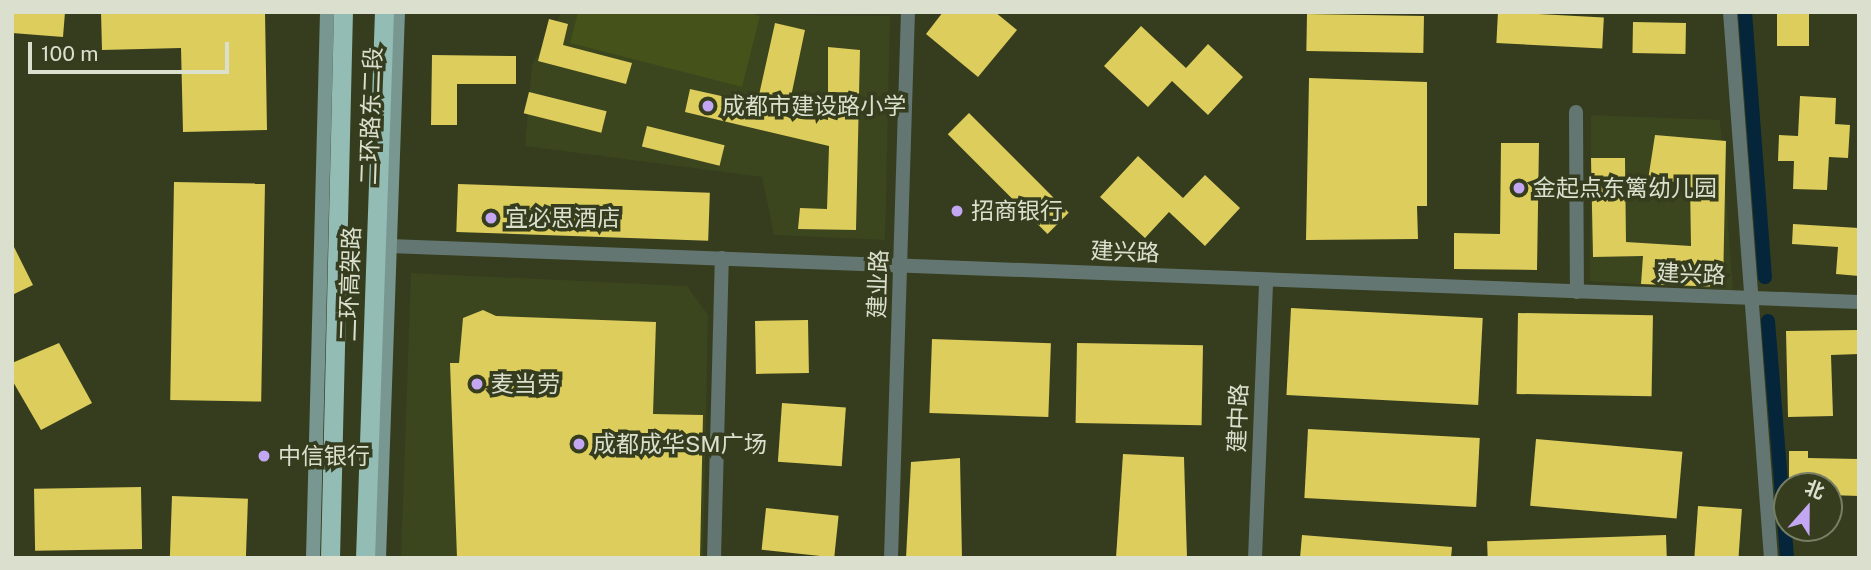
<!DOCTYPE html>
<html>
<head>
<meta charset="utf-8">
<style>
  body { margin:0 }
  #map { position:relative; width:1871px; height:570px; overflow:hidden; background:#353d1e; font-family:"Public Sans","Noto Sans SC",sans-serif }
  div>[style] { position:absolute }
  .built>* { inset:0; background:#3b451e }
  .green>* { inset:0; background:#45521a }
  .canal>* { height:14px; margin:-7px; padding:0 7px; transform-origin:7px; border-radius:7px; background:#04253a }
  .building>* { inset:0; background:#ddcd5c; transform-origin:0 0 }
  .minor>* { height:14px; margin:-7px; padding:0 7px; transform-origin:7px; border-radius:7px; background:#637672 }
  .tertiary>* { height:14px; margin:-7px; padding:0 7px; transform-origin:7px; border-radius:7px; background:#637672 }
  .secondary>* { height:14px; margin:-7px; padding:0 7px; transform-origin:7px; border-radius:7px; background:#799791 }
  .trunk>* { height:19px; margin:-9.5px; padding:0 9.5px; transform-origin:9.5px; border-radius:9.5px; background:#92bcb4 }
  .dots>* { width:19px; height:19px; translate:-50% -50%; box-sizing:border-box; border:4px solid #353d1e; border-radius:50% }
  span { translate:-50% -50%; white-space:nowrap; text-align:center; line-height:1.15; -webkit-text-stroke:7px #353d1e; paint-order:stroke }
  .poi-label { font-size:23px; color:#dae0cd }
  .left { translate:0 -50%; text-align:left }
  .street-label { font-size:23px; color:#dae0cd }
  .frame { position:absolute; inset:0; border:14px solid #dae0cd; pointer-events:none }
  .north { position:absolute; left:1773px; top:472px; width:70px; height:70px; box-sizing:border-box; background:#353d1e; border:2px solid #777e64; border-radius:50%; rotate:21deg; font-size:19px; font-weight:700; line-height:28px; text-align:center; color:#dae0cd }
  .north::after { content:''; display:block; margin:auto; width:24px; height:32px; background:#c3a7f2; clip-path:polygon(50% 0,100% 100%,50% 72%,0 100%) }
  .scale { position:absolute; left:28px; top:42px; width:201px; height:32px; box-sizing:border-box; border:4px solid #dae0cd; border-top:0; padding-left:9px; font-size:21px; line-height:24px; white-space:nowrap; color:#dae0cd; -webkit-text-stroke:5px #353d1e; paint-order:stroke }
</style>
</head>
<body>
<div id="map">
  <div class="built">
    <i style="clip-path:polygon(562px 12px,890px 16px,885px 240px,774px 235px,762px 177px,525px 146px,532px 65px)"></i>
    <i style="clip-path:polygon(1591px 115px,1720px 120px,1733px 290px,1590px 281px)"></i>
    <i style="clip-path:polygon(411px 273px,687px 286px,708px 315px,703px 558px,401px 558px)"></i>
  </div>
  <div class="green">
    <i style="clip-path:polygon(578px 12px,746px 12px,760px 16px,742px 87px,570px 43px)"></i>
  </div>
  <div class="canal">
    <i style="left:1745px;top:12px;width:266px;rotate:85.7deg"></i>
    <i style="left:1768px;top:321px;width:238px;rotate:85.4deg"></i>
  </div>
  <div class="building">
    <i style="clip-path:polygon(12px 12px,65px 12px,63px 37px,12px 33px)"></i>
    <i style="clip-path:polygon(101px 12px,265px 12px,267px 130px,183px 132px,181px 48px,102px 50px)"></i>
    <i style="clip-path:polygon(943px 12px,995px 12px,1017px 30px,978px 77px,926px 34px)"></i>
    <i style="left:1498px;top:12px;width:106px;height:31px;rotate:3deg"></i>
    <i style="left:1777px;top:12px;width:32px;height:34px"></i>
    <i style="left:1307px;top:14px;width:117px;height:37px;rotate:1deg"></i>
    <i style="clip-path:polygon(549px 19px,568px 24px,563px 45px,632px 63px,626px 84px,538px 61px)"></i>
    <i style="left:1633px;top:22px;width:53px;height:31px;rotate:1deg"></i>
    <i style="clip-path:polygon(775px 23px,805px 30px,788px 111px,828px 120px,828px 47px,860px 50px,856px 230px,798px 229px,800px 208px,827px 209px,829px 146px,685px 112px,690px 89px,757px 104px)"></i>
    <i style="clip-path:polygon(1141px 26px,1186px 68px,1208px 44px,1243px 77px,1208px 115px,1172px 81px,1148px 107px,1104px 66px)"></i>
    <i style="clip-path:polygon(432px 55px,516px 56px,516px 84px,457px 84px,457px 125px,431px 125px)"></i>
    <i style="clip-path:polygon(1309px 78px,1427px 82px,1427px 206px,1417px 206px,1418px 239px,1306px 240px)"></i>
    <i style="left:529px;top:92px;width:80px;height:22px;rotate:14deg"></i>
    <i style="clip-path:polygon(1800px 96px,1836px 98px,1835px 124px,1850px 125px,1848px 158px,1829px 157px,1827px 190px,1793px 189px,1794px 161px,1778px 161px,1779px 135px,1798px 136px)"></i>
    <i style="left:969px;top:113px;width:141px;height:30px;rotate:45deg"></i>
    <i style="left:647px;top:126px;width:80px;height:21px;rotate:14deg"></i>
    <i style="clip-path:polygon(1655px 135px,1726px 141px,1723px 287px,1641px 284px,1643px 256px,1593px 257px,1591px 158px,1625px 158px,1626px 242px,1691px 246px,1690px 183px,1648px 180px)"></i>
    <i style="clip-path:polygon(1501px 143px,1539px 143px,1537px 270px,1454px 269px,1454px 233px,1500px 234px)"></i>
    <i style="clip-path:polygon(1138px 156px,1183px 198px,1205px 175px,1240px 208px,1205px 246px,1169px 212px,1145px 238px,1100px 197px)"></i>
    <i style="left:174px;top:182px;width:91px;height:218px;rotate:1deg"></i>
    <i style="left:458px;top:184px;width:252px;height:48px;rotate:2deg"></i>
    <i style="clip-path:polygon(1793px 224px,1859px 228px,1859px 276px,1836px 274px,1838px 247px,1792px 244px)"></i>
    <i style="clip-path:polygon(12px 243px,33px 285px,12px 295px)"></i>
    <i style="left:1291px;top:308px;width:192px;height:87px;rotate:3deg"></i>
    <i style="clip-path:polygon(483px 310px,496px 316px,656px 322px,653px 414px,703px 415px,700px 558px,457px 558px,450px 363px,459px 363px,463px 318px)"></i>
    <i style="left:1518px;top:313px;width:135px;height:81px;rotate:1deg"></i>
    <i style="left:808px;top:320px;width:53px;height:53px;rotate:89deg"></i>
    <i style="clip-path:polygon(1859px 330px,1859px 354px,1831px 355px,1833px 416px,1788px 417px,1786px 331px)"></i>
    <i style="left:932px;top:339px;width:119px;height:74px;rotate:2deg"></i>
    <i style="clip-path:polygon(59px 343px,92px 403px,41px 430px,12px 380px,12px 363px)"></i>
    <i style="left:1077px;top:343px;width:126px;height:80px;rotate:1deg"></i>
    <i style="left:782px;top:403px;width:64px;height:59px;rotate:4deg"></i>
    <i style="left:1308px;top:429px;width:172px;height:69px;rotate:3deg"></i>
    <i style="left:1536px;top:439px;width:147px;height:67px;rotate:5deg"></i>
    <i style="clip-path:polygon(1789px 451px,1808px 451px,1808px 458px,1859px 459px,1859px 496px,1829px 495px,1829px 486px,1789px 486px)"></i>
    <i style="clip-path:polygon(1123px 454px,1184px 457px,1187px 558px,1116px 558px)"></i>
    <i style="clip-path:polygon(960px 458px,962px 558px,906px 558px,911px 462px)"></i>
    <i style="left:141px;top:487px;width:62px;height:107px;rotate:89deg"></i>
    <i style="left:172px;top:496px;width:76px;height:62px;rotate:2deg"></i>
    <i style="left:1698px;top:506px;width:44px;height:52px;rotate:4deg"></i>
    <i style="left:766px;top:508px;width:73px;height:42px;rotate:6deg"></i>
    <i style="clip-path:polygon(1302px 535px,1452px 547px,1451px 558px,1300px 558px)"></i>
    <i style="left:1666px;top:535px;width:23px;height:179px;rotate:88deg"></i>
  </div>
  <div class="minor">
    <i style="left:1730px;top:12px;width:548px;rotate:85.71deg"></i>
    <i style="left:1576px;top:112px;width:180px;rotate:89.7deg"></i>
    <i style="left:389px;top:246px;width:1471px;rotate:2.18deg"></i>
    <i style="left:714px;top:558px;width:300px;rotate:-88.5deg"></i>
    <i style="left:1255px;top:558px;width:278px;rotate:-87.7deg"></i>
  </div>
  <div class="tertiary">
    <i style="left:891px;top:558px;width:546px;rotate:-88.22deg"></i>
  </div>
  <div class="secondary">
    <i style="left:313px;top:558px;width:546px;rotate:-88.53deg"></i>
    <i style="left:379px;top:558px;width:546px;rotate:-88.01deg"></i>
  </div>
  <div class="trunk">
    <i style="left:330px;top:558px;width:546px;rotate:-88.64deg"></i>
    <i style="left:365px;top:558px;width:546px;rotate:-88.01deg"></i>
  </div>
  <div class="dots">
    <i style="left:708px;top:106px;background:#c3a7f2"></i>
    <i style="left:1519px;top:188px;background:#c3a7f2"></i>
    <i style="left:957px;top:211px;background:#c3a7f2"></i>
    <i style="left:491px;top:218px;background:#c3a7f2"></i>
    <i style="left:477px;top:384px;background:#c3a7f2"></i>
    <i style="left:579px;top:444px;background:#c3a7f2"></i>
    <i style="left:264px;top:456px;background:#c3a7f2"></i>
  </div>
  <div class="poi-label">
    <span class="left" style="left:722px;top:106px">成都市建设路小学</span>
    <span class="left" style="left:1533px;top:188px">金起点东篱幼儿园</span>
    <span class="left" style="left:971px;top:211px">招商银行</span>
    <span class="left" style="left:505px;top:218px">宜必思酒店</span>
    <span class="left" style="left:491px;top:384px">麦当劳</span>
    <span class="left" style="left:593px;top:444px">成都成华SM广场</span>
    <span class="left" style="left:278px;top:456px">中信银行</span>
  </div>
  <div class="street-label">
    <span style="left:371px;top:116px;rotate:-88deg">二环路东二段</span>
    <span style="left:1125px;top:252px;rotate:2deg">建兴路</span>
    <span style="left:1691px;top:274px;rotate:2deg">建兴路</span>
    <span style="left:350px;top:284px;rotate:-88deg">二环高架路</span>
    <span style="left:878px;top:284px;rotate:-88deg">建业路</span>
    <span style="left:1238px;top:418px;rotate:-88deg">建中路</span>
  </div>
  <div class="frame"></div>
  <div class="north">北</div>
  <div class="scale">100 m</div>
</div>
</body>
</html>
